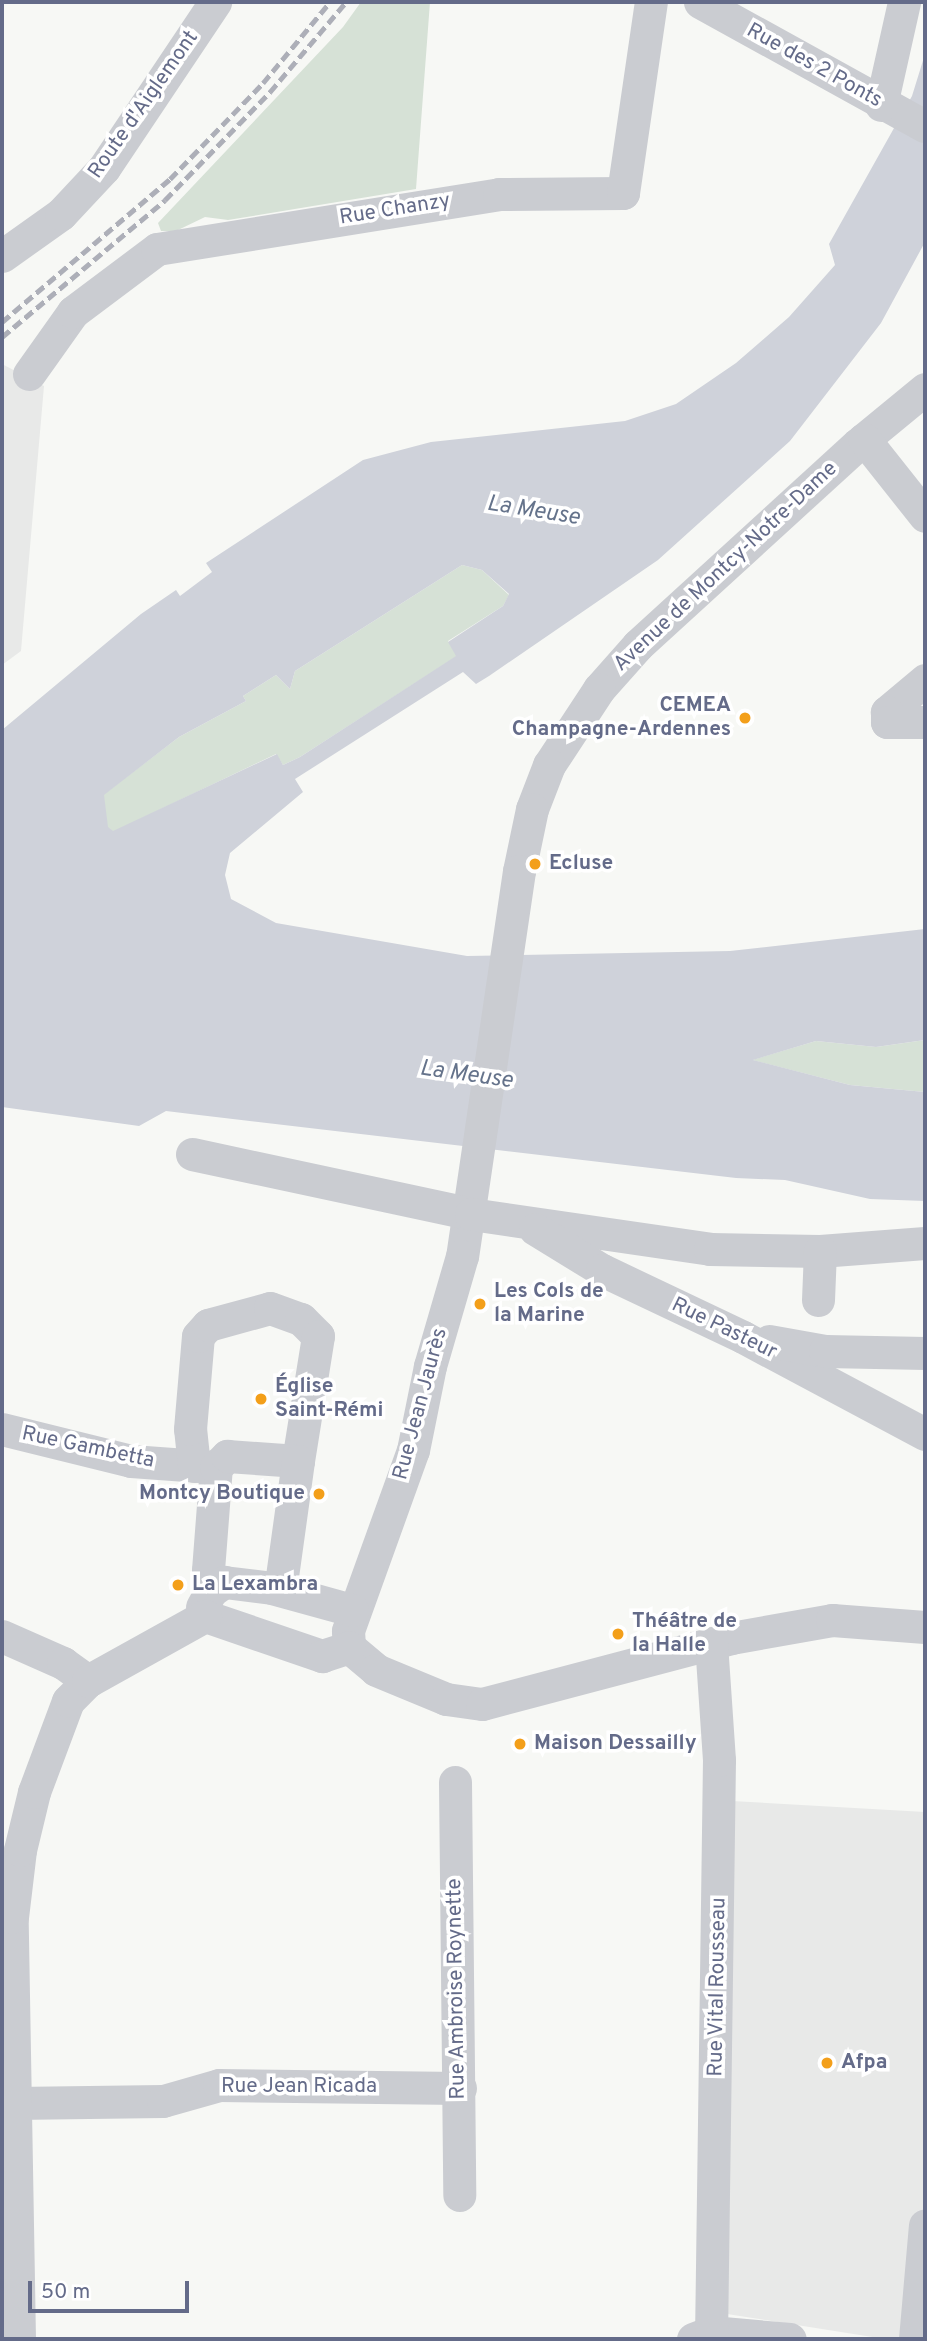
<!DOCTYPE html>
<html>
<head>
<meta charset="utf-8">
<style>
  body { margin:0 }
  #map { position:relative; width:927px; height:2341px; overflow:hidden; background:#f7f8f5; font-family:Overpass,sans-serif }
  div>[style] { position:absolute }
  .built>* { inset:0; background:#e8e9e8 }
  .green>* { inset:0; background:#d6e1d6 }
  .water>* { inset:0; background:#cfd2da }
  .minor>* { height:33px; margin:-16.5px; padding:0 16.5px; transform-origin:16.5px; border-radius:16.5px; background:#caccd1 }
  .rail>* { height:5px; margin-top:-2.5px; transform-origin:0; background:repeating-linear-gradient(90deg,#adafb8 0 10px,transparent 0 15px) }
  .dots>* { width:19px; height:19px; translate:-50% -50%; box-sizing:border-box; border:4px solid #fff; border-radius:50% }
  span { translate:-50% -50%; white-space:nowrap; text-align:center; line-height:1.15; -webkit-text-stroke:7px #fff; paint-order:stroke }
  .street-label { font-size:21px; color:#646b89 }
  .poi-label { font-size:21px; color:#646b89; font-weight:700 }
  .right { translate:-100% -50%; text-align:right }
  .left { translate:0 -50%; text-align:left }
  .water-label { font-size:23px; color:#65738b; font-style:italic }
  .frame { position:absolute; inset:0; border:4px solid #646b89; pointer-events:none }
  .scale { position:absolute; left:28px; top:2281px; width:161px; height:32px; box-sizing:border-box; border:4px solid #646b89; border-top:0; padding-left:9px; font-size:21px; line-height:24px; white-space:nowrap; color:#646b89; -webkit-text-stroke:5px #fff; paint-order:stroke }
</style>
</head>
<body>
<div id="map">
  <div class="built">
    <i style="clip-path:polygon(2px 364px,44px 386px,21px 651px,2px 665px)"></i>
    <i style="clip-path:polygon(732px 1801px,925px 1812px,925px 2339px,885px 2339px,727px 2314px)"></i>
  </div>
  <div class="green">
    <i style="clip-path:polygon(361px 2px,430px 2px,416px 189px,228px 220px,205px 217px,176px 231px,161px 231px,158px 223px,343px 27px)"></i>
    <i style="clip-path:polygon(462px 565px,482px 570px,509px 595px,503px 606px,448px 641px,457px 656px,300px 757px,283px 765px,276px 754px,113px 832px,107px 827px,103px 795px,179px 737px,246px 701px,243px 696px,276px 675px,290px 689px,295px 671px)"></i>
    <i style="clip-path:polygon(925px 1040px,925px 1092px,850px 1085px,752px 1060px,816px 1041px,876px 1047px)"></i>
  </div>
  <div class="water">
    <i style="clip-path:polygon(evenodd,925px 54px,925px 242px,881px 323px,790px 441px,658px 560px,489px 676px,476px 684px,463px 672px,295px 779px,303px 792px,230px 853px,225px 875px,231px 899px,276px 923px,467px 956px,730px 951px,925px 929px,925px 1040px,876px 1047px,816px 1041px,753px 1060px,850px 1085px,925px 1092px,925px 1201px,870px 1199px,785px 1180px,736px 1178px,199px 1115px,166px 1111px,139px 1126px,2px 1107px,2px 730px,141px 614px,176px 590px,180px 596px,212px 572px,206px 563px,363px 460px,431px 442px,625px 421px,676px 404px,736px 363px,789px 317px,835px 265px,829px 244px,912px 96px,925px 54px,462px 565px,482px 570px,509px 594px,503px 606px,448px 642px,456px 656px,300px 757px,283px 765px,277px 754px,113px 831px,108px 827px,104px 795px,179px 737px,246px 701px,243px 696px,276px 675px,290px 689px,295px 671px,462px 565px)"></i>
  </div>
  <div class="minor">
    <i style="left:700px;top:2px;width:257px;rotate:28.9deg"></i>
    <i style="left:881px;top:105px;width:106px;rotate:-77.4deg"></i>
    <i style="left:2px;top:256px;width:72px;rotate:-35.4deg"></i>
    <i style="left:61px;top:214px;width:63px;rotate:-46.9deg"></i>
    <i style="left:104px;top:168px;width:200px;rotate:-56.2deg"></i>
    <i style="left:29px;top:374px;width:76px;rotate:-54.6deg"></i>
    <i style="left:73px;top:312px;width:105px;rotate:-36.9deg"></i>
    <i style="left:157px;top:249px;width:346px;rotate:-9.1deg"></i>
    <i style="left:499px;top:194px;width:124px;rotate:-0.5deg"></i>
    <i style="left:623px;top:193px;width:193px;rotate:-81.7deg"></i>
    <i style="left:925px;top:389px;width:87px;rotate:140.6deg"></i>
    <i style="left:858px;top:444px;width:298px;rotate:137.6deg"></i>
    <i style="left:638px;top:645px;width:59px;rotate:131.6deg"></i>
    <i style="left:599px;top:689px;width:91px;rotate:123.3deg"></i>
    <i style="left:549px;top:765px;width:47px;rotate:111.1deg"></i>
    <i style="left:532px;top:809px;width:63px;rotate:101.8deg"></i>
    <i style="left:519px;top:871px;width:389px;rotate:98.4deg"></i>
    <i style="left:462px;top:1256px;width:115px;rotate:106.2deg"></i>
    <i style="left:430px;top:1366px;width:86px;rotate:101.4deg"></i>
    <i style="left:413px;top:1450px;width:192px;rotate:109.8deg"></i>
    <i style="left:348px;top:1631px;width:16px;rotate:86deg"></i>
    <i style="left:349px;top:1647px;width:35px;rotate:40deg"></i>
    <i style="left:376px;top:1670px;width:76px;rotate:22.5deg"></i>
    <i style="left:446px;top:1699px;width:36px;rotate:8deg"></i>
    <i style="left:482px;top:1704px;width:258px;rotate:-14.8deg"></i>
    <i style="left:731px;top:1638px;width:103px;rotate:-10.1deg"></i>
    <i style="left:832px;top:1620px;width:93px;rotate:4.3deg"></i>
    <i style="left:864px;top:439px;width:98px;rotate:51.6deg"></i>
    <i style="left:925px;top:680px;width:50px;rotate:139.9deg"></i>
    <i style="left:887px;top:712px;width:10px;rotate:90deg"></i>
    <i style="left:887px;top:722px;width:38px"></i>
    <i style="left:192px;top:1154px;width:285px;rotate:12.1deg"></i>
    <i style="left:471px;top:1214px;width:242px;rotate:8.3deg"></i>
    <i style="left:710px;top:1249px;width:110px;rotate:1deg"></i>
    <i style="left:820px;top:1251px;width:105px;rotate:-4.4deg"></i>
    <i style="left:535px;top:1229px;width:79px;rotate:31.5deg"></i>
    <i style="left:602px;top:1270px;width:156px;rotate:25.4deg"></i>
    <i style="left:743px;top:1337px;width:206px;rotate:28.1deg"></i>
    <i style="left:818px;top:1300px;width:49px;rotate:-87.7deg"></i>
    <i style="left:769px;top:1341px;width:57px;rotate:10.1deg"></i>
    <i style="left:825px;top:1351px;width:100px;rotate:1.1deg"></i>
    <i style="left:2px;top:1429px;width:133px;rotate:13.9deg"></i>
    <i style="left:131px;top:1461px;width:83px;rotate:4.1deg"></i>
    <i style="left:194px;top:1466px;width:37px;rotate:-96deg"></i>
    <i style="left:190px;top:1429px;width:93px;rotate:-85.1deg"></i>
    <i style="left:198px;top:1336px;width:15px;rotate:-48deg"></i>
    <i style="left:208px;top:1325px;width:64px;rotate:-15.3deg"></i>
    <i style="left:270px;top:1308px;width:33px;rotate:20deg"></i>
    <i style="left:301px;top:1319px;width:24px;rotate:45deg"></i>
    <i style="left:318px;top:1336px;width:127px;rotate:99.1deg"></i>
    <i style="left:211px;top:1591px;width:21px;rotate:-98deg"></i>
    <i style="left:208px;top:1570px;width:103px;rotate:-85.6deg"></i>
    <i style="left:216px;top:1467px;width:16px;rotate:-45deg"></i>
    <i style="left:227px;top:1456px;width:71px;rotate:4deg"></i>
    <i style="left:298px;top:1461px;width:130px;rotate:97.9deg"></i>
    <i style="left:202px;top:1607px;width:18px;rotate:-61deg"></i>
    <i style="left:211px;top:1591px;width:16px;rotate:-35deg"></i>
    <i style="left:224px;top:1582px;width:48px;rotate:7.1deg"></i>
    <i style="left:272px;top:1588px;width:83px;rotate:15.4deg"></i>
    <i style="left:205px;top:1616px;width:124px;rotate:18.9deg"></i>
    <i style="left:322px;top:1656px;width:28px;rotate:-18deg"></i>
    <i style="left:2px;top:1636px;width:67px;rotate:23.9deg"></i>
    <i style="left:63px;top:1663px;width:31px;rotate:36deg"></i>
    <i style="left:455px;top:1782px;width:413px;rotate:89.4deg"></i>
    <i style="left:14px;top:2103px;width:149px;rotate:-0.8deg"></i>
    <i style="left:163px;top:2101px;width:58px;rotate:-15.9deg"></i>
    <i style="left:219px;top:2085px;width:241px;rotate:0.7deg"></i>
    <i style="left:19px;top:2339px;width:422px;rotate:-91deg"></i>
    <i style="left:12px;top:1917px;width:67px;rotate:-83.2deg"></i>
    <i style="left:20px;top:1850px;width:60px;rotate:-76.4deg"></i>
    <i style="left:34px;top:1792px;width:97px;rotate:-69.5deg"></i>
    <i style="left:68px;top:1701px;width:28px;rotate:-45deg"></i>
    <i style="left:88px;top:1681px;width:134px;rotate:-29.1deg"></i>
    <i style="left:693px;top:2339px;width:19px;rotate:-21deg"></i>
    <i style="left:711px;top:2332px;width:79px;rotate:5.1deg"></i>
    <i style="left:711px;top:2339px;width:579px;rotate:-89.21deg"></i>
    <i style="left:719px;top:1760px;width:117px;rotate:-93.9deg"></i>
    <i style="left:915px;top:2339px;width:114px;rotate:-85deg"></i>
  </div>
  <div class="rail">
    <i style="left:2px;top:322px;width:221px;rotate:-40.4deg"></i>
    <i style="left:170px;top:179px;width:134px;rotate:-45.9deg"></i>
    <i style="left:263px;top:83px;width:105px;rotate:-50.4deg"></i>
    <i style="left:2px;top:337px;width:213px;rotate:-40deg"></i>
    <i style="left:165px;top:200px;width:151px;rotate:-45.8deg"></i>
    <i style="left:270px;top:92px;width:118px;rotate:-49.8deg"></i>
  </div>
  <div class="dots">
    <i style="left:745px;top:718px;background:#f39f1a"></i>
    <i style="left:535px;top:864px;background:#f39f1a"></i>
    <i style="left:480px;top:1304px;background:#f39f1a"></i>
    <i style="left:261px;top:1399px;background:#f39f1a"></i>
    <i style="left:319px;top:1494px;background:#f39f1a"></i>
    <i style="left:178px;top:1585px;background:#f39f1a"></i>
    <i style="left:618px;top:1634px;background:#f39f1a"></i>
    <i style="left:520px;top:1744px;background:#f39f1a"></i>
    <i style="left:827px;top:2063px;background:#f39f1a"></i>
  </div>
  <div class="street-label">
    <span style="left:814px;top:66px;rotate:29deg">Rue des 2 Ponts</span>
    <span style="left:144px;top:105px;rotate:-55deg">Route d'Aiglemont</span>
    <span style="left:395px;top:210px;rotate:-9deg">Rue Chanzy</span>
    <span style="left:726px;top:567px;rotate:-43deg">Avenue de Montcy-Notre-Dame</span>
    <span style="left:724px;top:1329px;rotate:26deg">Rue Pasteur</span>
    <span style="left:421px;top:1404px;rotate:-75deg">Rue Jean Jaurès</span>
    <span style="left:88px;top:1448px;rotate:12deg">Rue Gambetta</span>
    <span style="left:718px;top:1987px;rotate:-89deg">Rue Vital Rousseau</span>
    <span style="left:457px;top:1989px;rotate:-91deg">Rue Ambroise Roynette</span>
    <span style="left:299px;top:2087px">Rue Jean Ricada</span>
  </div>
  <div class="poi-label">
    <span class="right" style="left:731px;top:718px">CEMEA<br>Champagne-Ardennes</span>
    <span class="left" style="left:549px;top:864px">Ecluse</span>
    <span class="left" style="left:494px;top:1304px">Les Cols de<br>la Marine</span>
    <span class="left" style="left:275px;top:1399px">Église<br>Saint-Rémi</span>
    <span class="right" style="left:305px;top:1494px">Montcy Boutique</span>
    <span class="left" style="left:192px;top:1585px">La Lexambra</span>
    <span class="left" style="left:632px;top:1634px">Théâtre de<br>la Halle</span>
    <span class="left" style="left:534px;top:1744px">Maison Dessailly</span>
    <span class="left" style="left:841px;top:2063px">Afpa</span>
  </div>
  <div class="water-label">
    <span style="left:533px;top:512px;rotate:9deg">La Meuse</span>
    <span style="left:466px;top:1076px;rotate:8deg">La Meuse</span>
  </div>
  <div class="frame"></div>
  <div class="scale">50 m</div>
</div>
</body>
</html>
